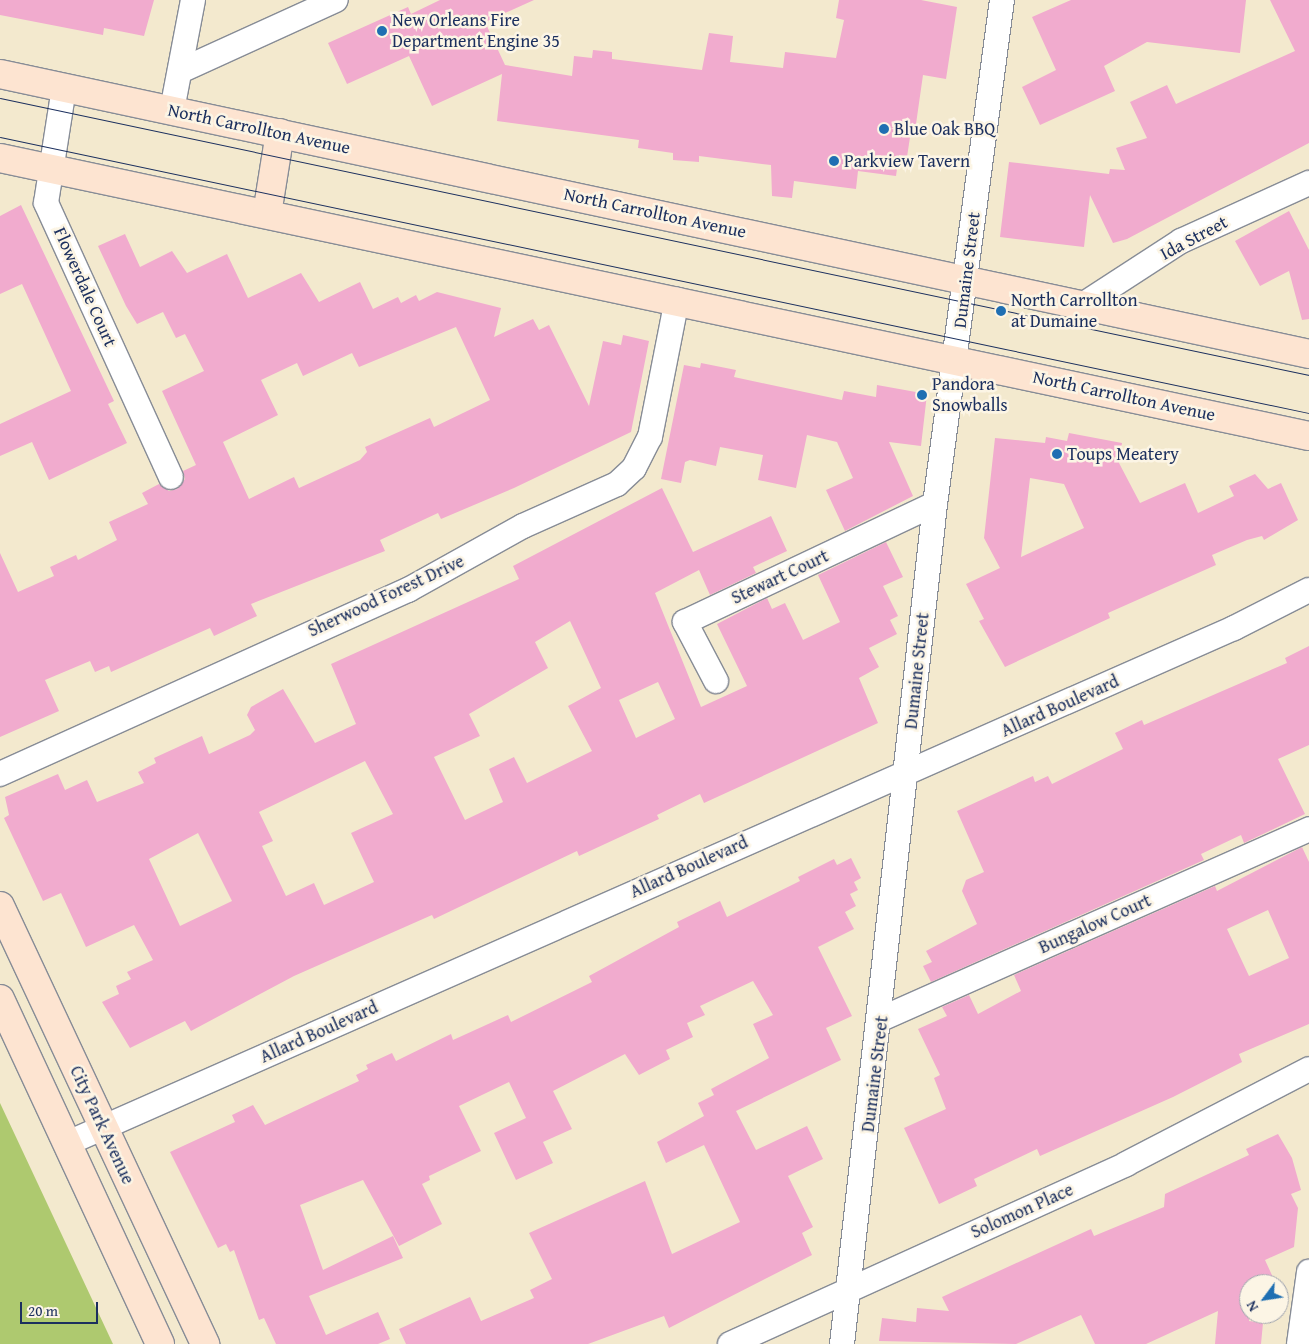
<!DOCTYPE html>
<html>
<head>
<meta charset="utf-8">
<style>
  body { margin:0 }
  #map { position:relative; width:1309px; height:1344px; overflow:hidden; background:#f3e9ce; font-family:"Gentium Book Plus",serif }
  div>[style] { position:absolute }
  .green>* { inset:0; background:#aec96f }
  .building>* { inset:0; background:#f1abce }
  .roads { filter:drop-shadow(1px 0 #878c96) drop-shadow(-1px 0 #878c96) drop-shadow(0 1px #878c96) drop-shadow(0 -1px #878c96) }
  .street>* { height:24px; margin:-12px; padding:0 12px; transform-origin:12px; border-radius:12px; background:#fff }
  .secondary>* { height:28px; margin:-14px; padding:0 14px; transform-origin:14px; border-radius:14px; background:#fde4d1 }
  .tram>* { height:1px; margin:-0.5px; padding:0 0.5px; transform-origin:0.5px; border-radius:0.5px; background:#1b2f5e }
  .dots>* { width:14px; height:14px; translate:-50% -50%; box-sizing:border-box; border:2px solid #fcf5e5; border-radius:50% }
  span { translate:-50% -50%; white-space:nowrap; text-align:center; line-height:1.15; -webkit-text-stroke:5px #fcf5e5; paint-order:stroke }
  .poi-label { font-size:18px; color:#1b2f5e }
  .left { translate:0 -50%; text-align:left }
  .street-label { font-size:18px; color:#1b2f5e }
  .north { position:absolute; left:1239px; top:1274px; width:50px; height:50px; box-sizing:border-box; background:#fcf5e5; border:1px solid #a2a6af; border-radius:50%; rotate:239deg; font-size:14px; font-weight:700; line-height:20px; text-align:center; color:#1b2f5e }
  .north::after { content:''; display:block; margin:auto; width:18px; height:22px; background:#1f6fb2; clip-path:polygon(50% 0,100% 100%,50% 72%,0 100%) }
  .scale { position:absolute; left:20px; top:1302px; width:78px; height:22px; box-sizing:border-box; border:2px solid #1b2f5e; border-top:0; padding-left:6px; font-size:15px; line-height:18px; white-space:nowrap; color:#1b2f5e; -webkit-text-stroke:4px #fcf5e5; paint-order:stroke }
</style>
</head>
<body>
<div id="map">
  <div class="green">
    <i style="clip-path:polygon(0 1103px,113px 1344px,0 1344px)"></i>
  </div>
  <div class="building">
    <i style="clip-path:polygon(0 0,154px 0,144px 36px,104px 28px,103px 35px,0 15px)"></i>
    <i style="clip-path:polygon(440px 0,534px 0,485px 22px,505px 65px,572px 76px,574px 56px,592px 58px,593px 50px,612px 52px,612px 59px,702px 70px,709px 33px,733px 36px,730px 62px,783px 68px,785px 52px,836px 58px,844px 20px,836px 18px,839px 0,921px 0,957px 7px,946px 79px,923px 75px,916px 124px,912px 124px,907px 157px,899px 155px,896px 176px,858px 171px,856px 189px,794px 181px,792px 198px,772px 196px,771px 165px,699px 156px,699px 162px,673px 160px,673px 153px,638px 148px,639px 140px,497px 121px,502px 74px,432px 106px,409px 56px,347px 84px,328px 43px,408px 7px,411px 14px)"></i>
    <i style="clip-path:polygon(1071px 0,1246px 0,1240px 53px,1147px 42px,1104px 66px,1115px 91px,1040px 125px,1022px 87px,1056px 70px,1032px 17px)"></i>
    <i style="clip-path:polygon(1270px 0,1309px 0,1309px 143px,1127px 239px,1113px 243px,1090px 195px,1084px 247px,1000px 237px,1009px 162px,1109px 174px,1110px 169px,1125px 170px,1116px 148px,1147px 138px,1130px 102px,1167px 85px,1176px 104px,1295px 51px)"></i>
    <i style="clip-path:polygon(21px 205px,114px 401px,108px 404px,127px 443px,49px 480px,32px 442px,0 456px,0 424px,71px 391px,22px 284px,0 294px,0 216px)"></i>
    <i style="clip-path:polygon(1289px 211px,1309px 250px,1309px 319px,1302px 320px,1289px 271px,1260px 286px,1235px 241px)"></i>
    <i style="clip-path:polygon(evenodd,125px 234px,140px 267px,172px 251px,187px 273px,227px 254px,248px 298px,301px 273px,319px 302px,360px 282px,373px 309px,398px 297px,401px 303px,416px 295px,419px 301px,437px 292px,501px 308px,494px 337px,533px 319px,539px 330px,549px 325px,589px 406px,603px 341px,621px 345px,623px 335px,649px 341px,631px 432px,514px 488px,441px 519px,438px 513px,380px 540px,385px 551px,251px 604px,257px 616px,214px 636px,210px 628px,111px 672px,109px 666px,95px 672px,90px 661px,45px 680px,59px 711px,0 737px,0 553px,18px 592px,54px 576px,50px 567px,76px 555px,78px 560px,117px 540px,109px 522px,148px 504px,142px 493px,159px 484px,169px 491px,177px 489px,185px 479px,183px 471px,196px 465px,162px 391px,204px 371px,185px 334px,176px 338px,163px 312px,137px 324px,126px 306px,98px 246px,125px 234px,456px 327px,490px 400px,434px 427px,430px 418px,365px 447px,367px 452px,360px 460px,299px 488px,294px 477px,249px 499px,223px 442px,278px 415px,261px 380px,297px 363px,303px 376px,352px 353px,359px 367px,456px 327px)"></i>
    <i style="clip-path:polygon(701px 363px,736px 370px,734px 377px,842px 400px,844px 391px,876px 397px,877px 385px,927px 394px,921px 446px,889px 442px,913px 496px,845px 531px,826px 490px,853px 478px,837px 442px,807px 435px,796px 488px,758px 480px,763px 455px,720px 447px,716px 466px,690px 460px,685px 462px,681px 483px,661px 479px,684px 365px,700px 368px)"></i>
    <i style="clip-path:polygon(evenodd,1069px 433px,1122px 443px,1119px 463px,1140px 503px,1185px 483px,1198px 513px,1234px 496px,1229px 486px,1255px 474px,1268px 489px,1281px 483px,1298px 520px,1264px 540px,1262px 536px,1247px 540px,1212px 555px,1216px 565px,1108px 613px,1110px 618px,1005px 667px,979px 621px,984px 619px,966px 584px,1000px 568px,984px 538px,995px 438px,1045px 443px,1046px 437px,1067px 441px,1069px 433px,1030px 478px,1064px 484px,1084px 528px,1021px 557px,1030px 478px)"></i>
    <i style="clip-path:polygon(evenodd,662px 488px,693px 552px,771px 516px,787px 551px,753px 567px,756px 573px,710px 595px,699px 570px,655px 593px,701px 707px,747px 686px,717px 624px,767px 598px,772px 609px,785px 603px,803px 640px,840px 622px,818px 575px,886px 542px,903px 577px,883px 586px,898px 616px,890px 620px,897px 634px,869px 648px,879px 667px,859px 678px,878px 723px,704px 803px,700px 794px,657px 815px,659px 819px,579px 856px,577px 851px,434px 919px,432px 915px,294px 976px,191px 1031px,185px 1021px,130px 1048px,102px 1002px,119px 994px,116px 986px,131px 979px,127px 972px,153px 960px,134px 925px,86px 947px,61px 893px,43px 901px,4px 818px,9px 815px,5px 797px,58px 774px,65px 790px,87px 780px,97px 802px,144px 783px,138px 772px,156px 763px,154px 758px,202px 736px,209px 754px,250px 735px,255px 730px,247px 715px,251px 707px,283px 689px,315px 743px,356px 724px,331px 664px,519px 579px,513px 566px,662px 488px,570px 621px,601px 688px,568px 706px,592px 751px,527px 783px,514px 757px,489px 769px,503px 802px,465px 820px,434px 757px,480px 736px,469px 714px,548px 668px,535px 642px,570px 621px,662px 488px,658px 682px,675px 719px,636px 738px,619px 700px,658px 682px,662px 488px,365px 761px,393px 814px,351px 833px,374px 882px,324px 905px,314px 883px,286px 896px,262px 846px,273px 841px,259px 812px,365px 761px,662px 488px,198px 833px,232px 901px,180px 926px,149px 859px,198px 833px)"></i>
    <i style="clip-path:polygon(1309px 646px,1309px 745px,1278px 759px,1305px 814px,1244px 843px,1241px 835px,1201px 854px,1204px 860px,931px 982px,923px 966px,932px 962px,926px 951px,977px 924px,962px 891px,966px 880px,984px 872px,957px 811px,1033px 776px,1035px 782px,1048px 776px,1052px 784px,1123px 749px,1115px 733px,1142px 720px,1144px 725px,1287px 663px,1285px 658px)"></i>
    <i style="clip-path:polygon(evenodd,1302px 847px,1309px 862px,1309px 1024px,1239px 1054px,1242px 1062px,1173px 1097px,1040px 1156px,1037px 1149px,974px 1179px,977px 1186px,939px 1204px,904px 1128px,946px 1109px,934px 1078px,940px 1075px,918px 1029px,947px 1016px,942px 1007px,969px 995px,978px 1014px,1021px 991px,1014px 975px,1215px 886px,1217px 891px,1302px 847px,1268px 910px,1289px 958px,1249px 976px,1227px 929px,1268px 910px)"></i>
    <i style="clip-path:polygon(851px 858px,861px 878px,854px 882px,858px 890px,850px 894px,856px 906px,845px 912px,854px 929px,818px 947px,852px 1016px,826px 1028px,841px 1060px,736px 1111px,756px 1150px,807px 1126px,823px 1159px,788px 1176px,813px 1227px,802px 1233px,812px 1255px,669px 1328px,664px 1316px,588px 1344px,406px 1344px,399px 1329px,470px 1297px,481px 1321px,534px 1298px,530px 1290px,552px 1279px,529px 1233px,645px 1181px,672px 1254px,740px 1222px,704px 1145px,666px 1163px,657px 1142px,704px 1116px,698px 1103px,714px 1095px,711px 1089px,769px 1058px,753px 1024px,773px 1015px,753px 981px,700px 1006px,705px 1015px,687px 1023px,693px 1037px,666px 1050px,670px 1059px,639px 1075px,625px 1054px,553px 1091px,572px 1129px,543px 1142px,553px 1163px,516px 1180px,494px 1133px,526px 1118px,509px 1082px,459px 1106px,481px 1151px,429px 1176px,430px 1180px,422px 1184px,442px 1224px,399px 1246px,363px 1180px,300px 1205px,323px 1270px,393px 1236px,403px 1258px,309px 1296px,326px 1335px,378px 1312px,390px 1339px,378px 1344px,276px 1344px,264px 1318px,259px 1320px,234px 1250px,230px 1252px,226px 1244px,218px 1248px,170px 1152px,235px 1122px,232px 1115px,253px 1105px,265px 1125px,359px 1081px,356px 1075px,368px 1069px,366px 1065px,392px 1053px,396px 1061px,451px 1034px,453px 1040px,508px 1015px,511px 1022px,592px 982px,589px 976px,679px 927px,677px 922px,720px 901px,727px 917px,800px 881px,798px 877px,834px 859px,837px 865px)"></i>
    <i style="clip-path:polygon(1278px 1134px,1292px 1158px,1301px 1190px,1291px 1194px,1298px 1208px,1294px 1247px,1265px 1260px,1276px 1284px,1249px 1284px,1249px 1321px,1263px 1323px,1261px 1344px,1215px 1344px,1218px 1311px,1146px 1344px,1095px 1344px,1081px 1315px,1016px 1344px,879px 1341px,882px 1318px,916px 1322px,917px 1308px,949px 1311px,942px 1297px,1091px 1229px,1094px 1236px,1164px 1207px,1165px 1194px,1249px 1155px,1246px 1149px)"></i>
  </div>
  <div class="roads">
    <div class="street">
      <i style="left:180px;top:71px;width:171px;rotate:-24.5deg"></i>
      <i style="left:64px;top:88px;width:116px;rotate:98.9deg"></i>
      <i style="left:46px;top:203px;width:301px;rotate:65.5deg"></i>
      <i style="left:172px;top:110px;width:112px;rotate:-79.2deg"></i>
      <i style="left:1084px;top:304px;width:116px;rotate:-33deg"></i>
      <i style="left:1181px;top:241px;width:141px;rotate:-24.4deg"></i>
      <i style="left:716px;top:681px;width:67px;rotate:-117.7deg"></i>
      <i style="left:685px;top:622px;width:276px;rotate:-25.3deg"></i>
      <i style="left:0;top:774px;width:448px;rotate:-24.3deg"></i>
      <i style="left:408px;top:590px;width:132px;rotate:-29.1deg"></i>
      <i style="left:523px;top:526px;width:103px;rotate:-24.1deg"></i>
      <i style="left:617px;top:484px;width:23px;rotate:-43deg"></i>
      <i style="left:634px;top:468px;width:35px;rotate:-63deg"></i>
      <i style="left:650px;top:437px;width:140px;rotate:-78.9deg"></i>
      <i style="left:881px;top:1019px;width:468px;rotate:-23.9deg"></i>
      <i style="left:68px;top:1143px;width:1275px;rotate:-23.83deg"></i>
      <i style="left:1234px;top:628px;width:84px;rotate:-26.9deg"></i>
      <i style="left:730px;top:1344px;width:435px;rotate:-24.4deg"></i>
      <i style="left:1126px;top:1164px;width:206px;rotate:-27.4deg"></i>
      <i style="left:842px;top:1344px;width:845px;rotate:-83.68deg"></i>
      <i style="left:935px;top:504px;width:508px;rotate:-82.43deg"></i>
      <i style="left:1299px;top:1344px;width:73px;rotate:-82.1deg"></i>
    </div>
    <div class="secondary">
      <i style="left:0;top:74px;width:1339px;rotate:12.07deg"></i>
      <i style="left:0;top:158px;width:1338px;rotate:11.99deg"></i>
      <i style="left:267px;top:214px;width:82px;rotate:-80.9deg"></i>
      <i style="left:0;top:906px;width:484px;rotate:64.9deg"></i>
      <i style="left:0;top:999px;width:380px;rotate:65.1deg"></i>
    </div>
  </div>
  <div class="tram">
    <i style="left:0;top:98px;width:1338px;rotate:11.95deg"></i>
    <i style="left:0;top:137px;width:1338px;rotate:11.91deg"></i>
  </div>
  <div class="dots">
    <i style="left:382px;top:31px;background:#1f6fb2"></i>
    <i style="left:884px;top:129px;background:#1f6fb2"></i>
    <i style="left:834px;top:161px;background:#1f6fb2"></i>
    <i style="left:1001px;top:311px;background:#1f6fb2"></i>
    <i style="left:922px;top:395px;background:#1f6fb2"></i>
    <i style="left:1057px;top:454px;background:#1f6fb2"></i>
  </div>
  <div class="poi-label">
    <span class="left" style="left:392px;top:31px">New Orleans Fire<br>Department Engine 35</span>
    <span class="left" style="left:894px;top:129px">Blue Oak BBQ</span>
    <span class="left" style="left:844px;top:161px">Parkview Tavern</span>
    <span class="left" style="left:1011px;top:311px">North Carrollton<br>at Dumaine</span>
    <span class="left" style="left:932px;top:395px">Pandora<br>Snowballs</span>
    <span class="left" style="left:1067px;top:454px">Toups Meatery</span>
  </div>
  <div class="street-label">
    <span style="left:259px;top:129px;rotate:12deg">North Carrollton Avenue</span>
    <span style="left:655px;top:213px;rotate:12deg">North Carrollton Avenue</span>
    <span style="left:1194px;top:238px;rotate:-28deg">Ida Street</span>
    <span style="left:967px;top:270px;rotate:-83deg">Dumaine Street</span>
    <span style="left:85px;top:287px;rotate:66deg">Flowerdale Court</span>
    <span style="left:1124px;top:396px;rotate:12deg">North Carrollton Avenue</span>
    <span style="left:780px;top:577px;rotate:-25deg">Stewart Court</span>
    <span style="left:386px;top:596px;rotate:-25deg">Sherwood Forest Drive</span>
    <span style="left:917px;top:671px;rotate:-84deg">Dumaine Street</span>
    <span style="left:1060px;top:706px;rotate:-24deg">Allard Boulevard</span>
    <span style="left:689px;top:867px;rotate:-24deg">Allard Boulevard</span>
    <span style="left:1095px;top:924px;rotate:-24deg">Bungalow Court</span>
    <span style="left:319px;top:1032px;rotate:-24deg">Allard Boulevard</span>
    <span style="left:875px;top:1074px;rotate:-83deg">Dumaine Street</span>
    <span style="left:102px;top:1125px;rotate:65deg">City Park Avenue</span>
    <span style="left:1022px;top:1211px;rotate:-24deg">Solomon Place</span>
  </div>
  <div class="north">N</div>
  <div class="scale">20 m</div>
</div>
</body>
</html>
